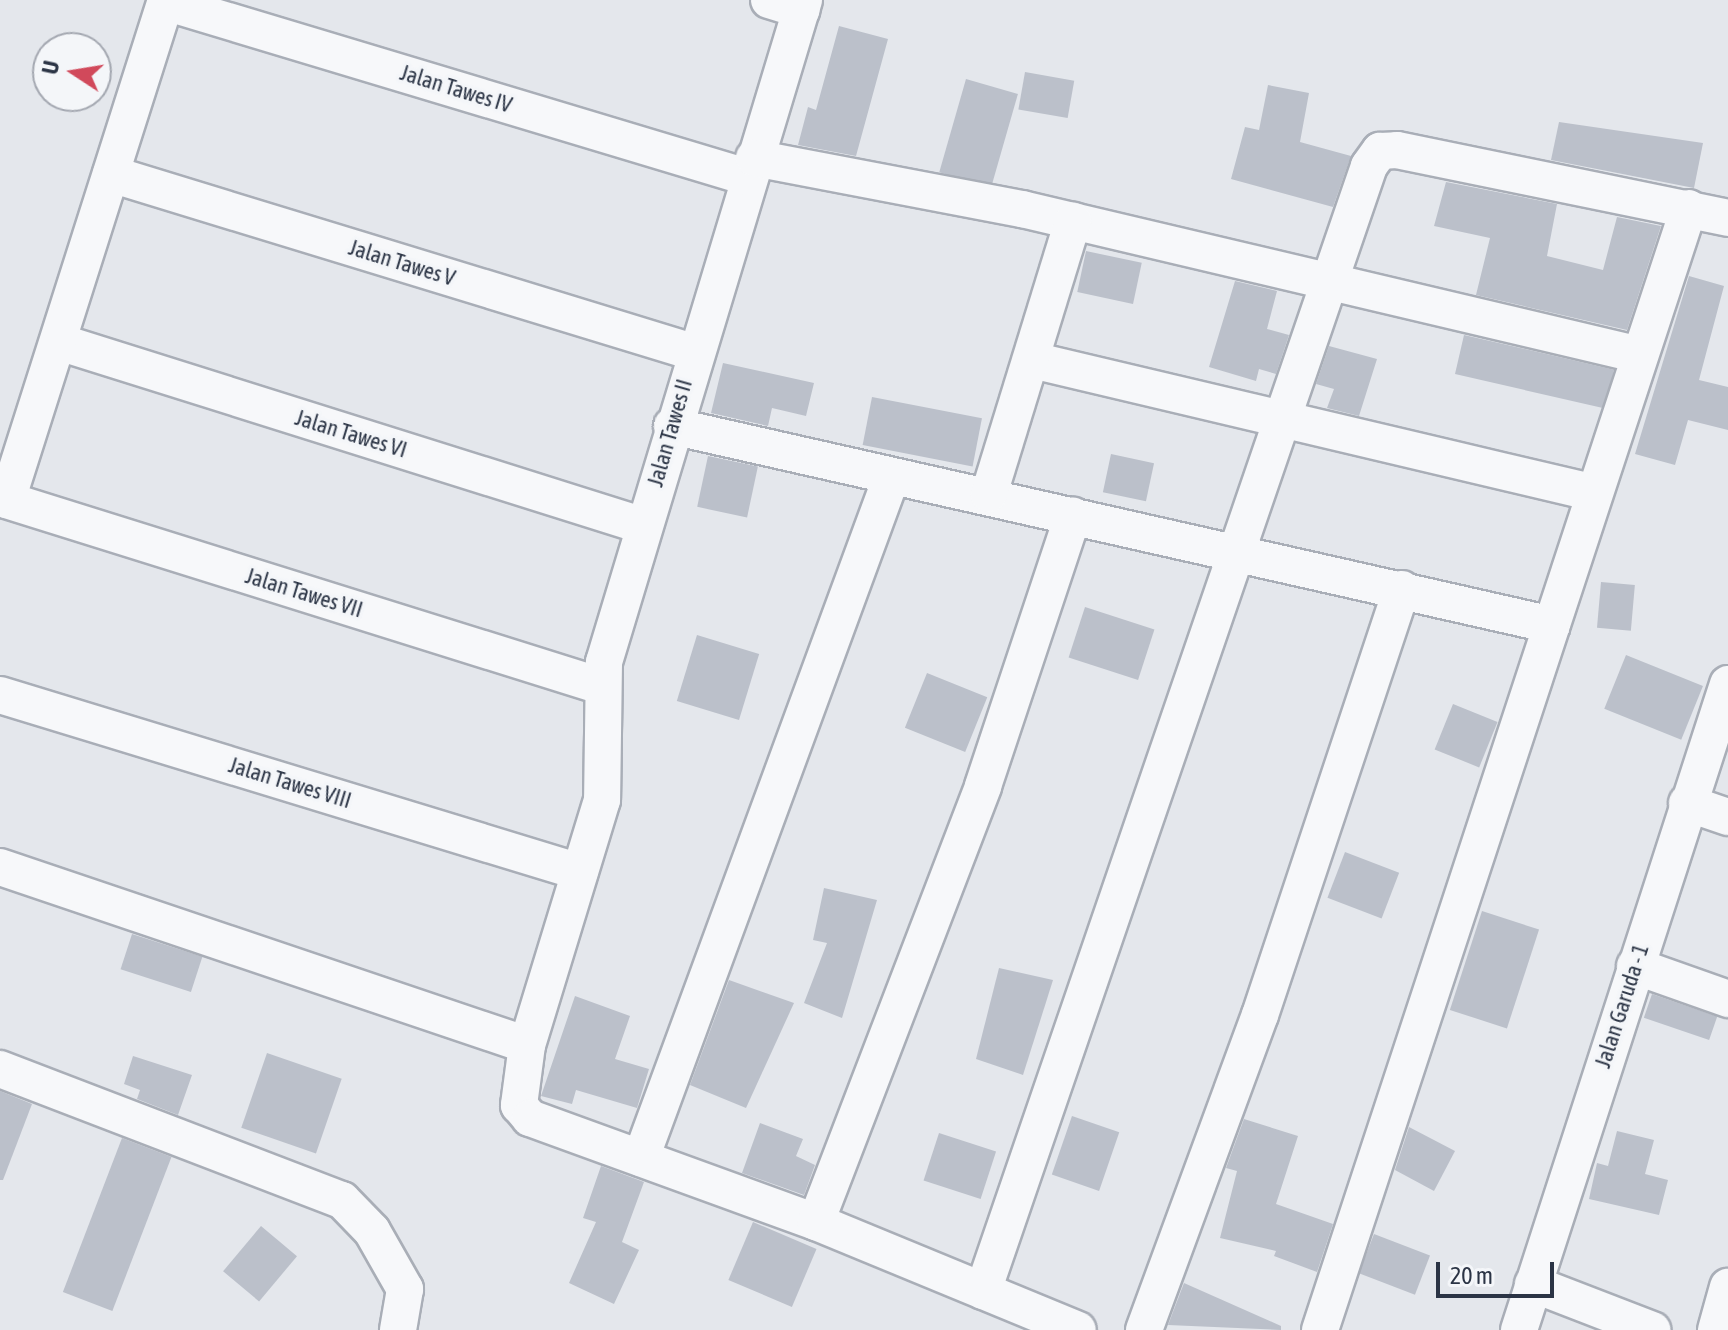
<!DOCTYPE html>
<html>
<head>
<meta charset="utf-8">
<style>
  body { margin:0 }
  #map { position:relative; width:1728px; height:1330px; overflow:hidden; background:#e4e7ec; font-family:"Asap Condensed",sans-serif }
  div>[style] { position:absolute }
  .building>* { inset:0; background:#bbc0ca; transform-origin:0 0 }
  .roads { filter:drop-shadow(2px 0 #a9aeb7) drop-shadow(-2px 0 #a9aeb7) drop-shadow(0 2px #a9aeb7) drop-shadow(0 -2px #a9aeb7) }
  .street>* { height:36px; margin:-18px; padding:0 18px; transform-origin:18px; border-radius:18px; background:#f7f8fa }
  span { translate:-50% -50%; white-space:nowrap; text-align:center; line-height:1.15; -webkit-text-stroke:7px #f4f6f9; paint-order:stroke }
  .street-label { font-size:22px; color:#2b3445 }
  .north { position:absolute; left:32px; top:32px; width:80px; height:80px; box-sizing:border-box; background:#f4f6f9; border:2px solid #a4a8b1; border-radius:50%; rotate:282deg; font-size:22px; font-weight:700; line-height:32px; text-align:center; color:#2b3445 }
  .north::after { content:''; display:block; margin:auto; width:28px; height:36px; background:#d1495b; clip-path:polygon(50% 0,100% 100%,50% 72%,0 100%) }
  .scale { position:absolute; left:1436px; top:1262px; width:118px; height:36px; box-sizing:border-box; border:4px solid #2b3445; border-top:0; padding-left:10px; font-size:24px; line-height:28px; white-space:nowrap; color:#2b3445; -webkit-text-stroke:6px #f4f6f9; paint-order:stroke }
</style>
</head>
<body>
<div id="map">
  <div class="building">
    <i style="clip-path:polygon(839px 26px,888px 39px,856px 156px,798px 145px,808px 107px,816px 110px)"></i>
    <i style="left:1025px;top:72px;width:50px;height:38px;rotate:10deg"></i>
    <i style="left:966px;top:79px;width:54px;height:97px;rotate:16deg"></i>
    <i style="clip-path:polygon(1268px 85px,1309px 93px,1300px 142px,1351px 156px,1333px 207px,1231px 179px,1245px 127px,1259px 130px)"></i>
    <i style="clip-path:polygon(1559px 122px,1703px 143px,1694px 188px,1551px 160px)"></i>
    <i style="clip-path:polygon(1446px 182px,1557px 204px,1547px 256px,1603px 270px,1617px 217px,1661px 226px,1627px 330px,1476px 295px,1490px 238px,1434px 226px)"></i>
    <i style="left:1086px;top:251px;width:57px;height:42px;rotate:12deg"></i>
    <i style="clip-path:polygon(1689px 276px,1724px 286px,1699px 380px,1728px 387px,1728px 430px,1688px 420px,1675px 465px,1635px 454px)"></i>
    <i style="clip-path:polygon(1235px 281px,1277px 291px,1267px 329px,1289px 335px,1276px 374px,1259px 369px,1256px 381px,1209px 367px)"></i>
    <i style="left:1464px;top:335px;width:154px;height:40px;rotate:13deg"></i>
    <i style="clip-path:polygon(1329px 346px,1377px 359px,1359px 416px,1327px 408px,1334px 389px,1316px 384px)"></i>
    <i style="clip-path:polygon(723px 363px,814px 383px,806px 416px,772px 408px,768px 426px,711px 413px)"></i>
    <i style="left:872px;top:397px;width:112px;height:49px;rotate:11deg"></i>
    <i style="left:1111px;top:454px;width:44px;height:39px;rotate:12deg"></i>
    <i style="left:708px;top:456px;width:51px;height:52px;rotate:12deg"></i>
    <i style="left:1601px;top:582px;width:34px;height:46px;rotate:5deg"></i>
    <i style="left:1085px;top:607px;width:73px;height:53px;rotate:18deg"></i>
    <i style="left:697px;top:635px;width:65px;height:69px;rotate:17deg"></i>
    <i style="left:1626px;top:655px;width:83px;height:58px;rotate:22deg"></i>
    <i style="left:927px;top:673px;width:65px;height:59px;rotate:22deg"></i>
    <i style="left:1453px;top:704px;width:48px;height:49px;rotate:22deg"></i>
    <i style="left:1345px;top:852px;width:58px;height:49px;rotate:21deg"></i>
    <i style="clip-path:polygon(824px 888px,877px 900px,842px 1018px,804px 1003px,827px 943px,813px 940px)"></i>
    <i style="left:1482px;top:911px;width:60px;height:104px;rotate:18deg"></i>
    <i style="left:132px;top:934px;width:74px;height:37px;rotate:18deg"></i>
    <i style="clip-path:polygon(999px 968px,1053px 980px,1023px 1075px,976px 1059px)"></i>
    <i style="clip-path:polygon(729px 980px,794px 1003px,746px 1108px,690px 1085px)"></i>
    <i style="left:1652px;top:994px;width:69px;height:25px;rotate:19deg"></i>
    <i style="clip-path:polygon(575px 996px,630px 1016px,615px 1059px,649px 1069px,637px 1108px,576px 1090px,572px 1104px,541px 1096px)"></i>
    <i style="left:267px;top:1053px;width:79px;height:79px;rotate:19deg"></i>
    <i style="clip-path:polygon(133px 1056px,192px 1075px,178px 1115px,137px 1099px,140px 1090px,124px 1084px)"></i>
    <i style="clip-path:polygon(0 1091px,32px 1104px,3px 1180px,0 1180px)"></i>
    <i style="left:1072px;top:1116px;width:50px;height:62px;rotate:19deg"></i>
    <i style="clip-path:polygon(1244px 1119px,1298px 1136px,1276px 1204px,1333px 1224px,1317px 1272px,1274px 1256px,1276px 1251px,1220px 1238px,1237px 1171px,1226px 1168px)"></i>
    <i style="clip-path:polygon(760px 1123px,803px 1139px,796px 1156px,815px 1165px,804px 1195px,742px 1173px)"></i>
    <i style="clip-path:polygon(1409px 1127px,1455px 1151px,1434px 1191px,1395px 1170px)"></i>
    <i style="clip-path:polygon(1617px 1131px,1654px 1140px,1645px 1174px,1668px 1180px,1659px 1215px,1589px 1199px,1597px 1163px,1608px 1166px)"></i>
    <i style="left:939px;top:1133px;width:60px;height:50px;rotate:18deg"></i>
    <i style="left:122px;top:1138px;width:53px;height:165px;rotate:21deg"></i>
    <i style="clip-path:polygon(601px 1166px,644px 1182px,622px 1242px,639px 1250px,614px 1304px,569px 1283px,596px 1222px,583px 1218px)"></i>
    <i style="left:753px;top:1222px;width:69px;height:63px;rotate:23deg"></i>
    <i style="left:261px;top:1226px;width:47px;height:59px;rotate:40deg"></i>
    <i style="left:1374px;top:1234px;width:60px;height:42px;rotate:21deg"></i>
    <i style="clip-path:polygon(1184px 1283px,1281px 1326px,1281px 1330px,1168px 1325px)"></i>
  </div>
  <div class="roads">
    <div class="street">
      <i style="left:769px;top:0;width:34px;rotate:17deg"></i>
      <i style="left:804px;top:0;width:692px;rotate:106.81deg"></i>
      <i style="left:604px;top:662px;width:138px;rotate:90.8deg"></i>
      <i style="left:602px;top:800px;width:256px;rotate:107deg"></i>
      <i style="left:527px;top:1045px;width:61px;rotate:97.6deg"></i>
      <i style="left:519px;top:1105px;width:17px;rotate:50deg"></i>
      <i style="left:530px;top:1118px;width:304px;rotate:20deg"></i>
      <i style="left:816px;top:1222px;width:283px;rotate:22.4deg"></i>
      <i style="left:165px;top:2px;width:608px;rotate:16.74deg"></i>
      <i style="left:754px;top:158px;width:273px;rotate:10.8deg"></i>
      <i style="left:1022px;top:209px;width:635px;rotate:13.29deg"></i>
      <i style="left:111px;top:174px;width:609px;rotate:17.01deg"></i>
      <i style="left:59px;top:342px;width:613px;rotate:17.46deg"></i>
      <i style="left:1032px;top:360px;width:578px;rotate:13.29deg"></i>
      <i style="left:672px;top:426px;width:902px;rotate:12.74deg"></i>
      <i style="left:989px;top:494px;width:286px;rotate:-72.9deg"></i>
      <i style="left:0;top:498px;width:630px;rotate:17.37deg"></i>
      <i style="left:7px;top:500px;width:525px;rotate:-72.36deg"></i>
      <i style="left:0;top:695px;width:606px;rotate:16.97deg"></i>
      <i style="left:1687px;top:803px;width:43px;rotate:18.9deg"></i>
      <i style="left:0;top:867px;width:556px;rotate:18.66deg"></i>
      <i style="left:1635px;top:966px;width:99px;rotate:19.5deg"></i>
      <i style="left:0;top:1069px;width:366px;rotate:21deg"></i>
      <i style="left:342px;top:1200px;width:43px;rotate:45.9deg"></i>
      <i style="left:372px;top:1231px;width:67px;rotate:60.4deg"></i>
      <i style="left:405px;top:1289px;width:42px;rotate:99.7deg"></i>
      <i style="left:641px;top:1158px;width:724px;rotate:-69.81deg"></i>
      <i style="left:816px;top:1222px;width:467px;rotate:-69deg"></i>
      <i style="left:983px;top:786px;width:285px;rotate:-71.6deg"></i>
      <i style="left:1533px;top:1284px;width:128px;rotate:21.1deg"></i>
      <i style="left:983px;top:1291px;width:1189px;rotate:-71.06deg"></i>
      <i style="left:1369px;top:166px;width:19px;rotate:-54deg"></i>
      <i style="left:1380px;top:151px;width:17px;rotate:-3deg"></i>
      <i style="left:1397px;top:150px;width:338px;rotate:11.6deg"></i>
      <i style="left:1144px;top:1330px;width:336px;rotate:-69.8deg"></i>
      <i style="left:1260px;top:1015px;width:449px;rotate:-71.6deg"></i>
      <i style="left:1320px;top:1330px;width:1181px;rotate:-71.8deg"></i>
      <i style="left:1519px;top:1330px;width:679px;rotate:-72.07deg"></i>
      <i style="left:1716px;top:1330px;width:45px;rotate:-74.4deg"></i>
    </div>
  </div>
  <div class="street-label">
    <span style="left:456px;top:89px;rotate:17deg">Jalan Tawes IV</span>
    <span style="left:402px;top:263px;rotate:17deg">Jalan Tawes V</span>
    <span style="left:670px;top:433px;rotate:-74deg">Jalan Tawes II</span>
    <span style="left:351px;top:434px;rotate:17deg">Jalan Tawes VI</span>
    <span style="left:304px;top:593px;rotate:17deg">Jalan Tawes VII</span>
    <span style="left:290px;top:783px;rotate:17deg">Jalan Tawes VIII</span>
    <span style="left:1622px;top:1006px;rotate:-72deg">Jalan Garuda - 1</span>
  </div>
  <div class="north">U</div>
  <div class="scale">20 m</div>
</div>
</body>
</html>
